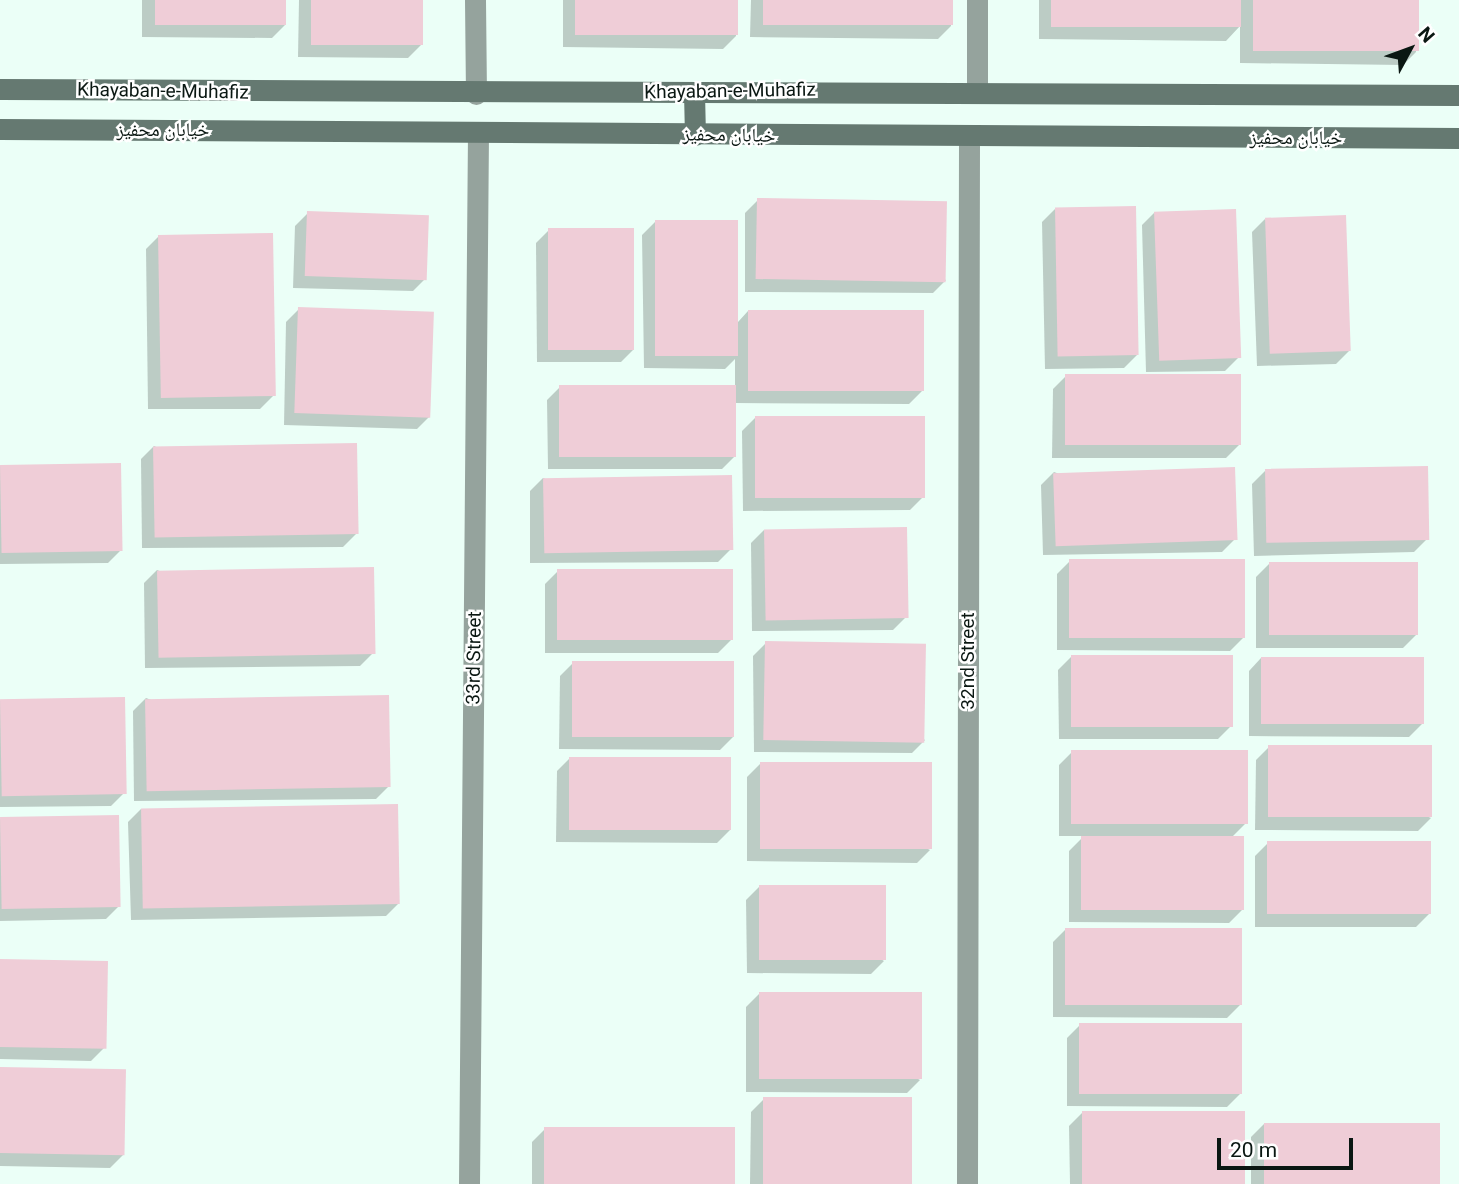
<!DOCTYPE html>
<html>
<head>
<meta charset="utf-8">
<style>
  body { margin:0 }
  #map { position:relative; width:1459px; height:1184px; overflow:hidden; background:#ebfff7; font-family:Roboto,"Noto Naskh Arabic",sans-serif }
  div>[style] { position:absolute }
  .shadow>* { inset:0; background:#0003 }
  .building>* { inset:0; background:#efcdd7; transform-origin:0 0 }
  .street>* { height:21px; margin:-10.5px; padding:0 10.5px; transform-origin:10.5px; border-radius:10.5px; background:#95a39d }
  .secondary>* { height:21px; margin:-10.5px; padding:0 10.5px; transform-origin:10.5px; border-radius:10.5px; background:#657971 }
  span { translate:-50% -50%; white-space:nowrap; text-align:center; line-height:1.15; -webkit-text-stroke:5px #fff; paint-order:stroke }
  .street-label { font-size:19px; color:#0a1712 }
  .north { position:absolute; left:1375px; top:14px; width:70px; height:70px; -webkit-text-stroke:5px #fff; paint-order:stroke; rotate:49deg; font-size:19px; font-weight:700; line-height:28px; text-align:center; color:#0a1712 }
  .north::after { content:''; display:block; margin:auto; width:24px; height:32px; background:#0a1712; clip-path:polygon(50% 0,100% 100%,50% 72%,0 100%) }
  .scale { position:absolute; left:1217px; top:1138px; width:136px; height:32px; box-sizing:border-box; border:4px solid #0a1712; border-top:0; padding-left:9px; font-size:21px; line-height:24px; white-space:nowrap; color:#0a1712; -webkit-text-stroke:5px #fff; paint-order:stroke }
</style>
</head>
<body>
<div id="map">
  <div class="shadow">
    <i style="clip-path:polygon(142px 0,285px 0,285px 25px,272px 38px,142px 37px)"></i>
    <i style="clip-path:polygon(299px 0,421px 0,421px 45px,408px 58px,298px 57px)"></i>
    <i style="clip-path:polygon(563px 0,736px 0,736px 36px,723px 49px,563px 47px)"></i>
    <i style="clip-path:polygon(751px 0,951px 0,951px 26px,938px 39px,750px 37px)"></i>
    <i style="clip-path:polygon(1039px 0,1417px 0,1416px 52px,1403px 65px,1240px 63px,1240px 26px,1226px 41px,1039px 39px)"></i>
    <i style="clip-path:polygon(758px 200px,946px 280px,933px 293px,745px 292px,745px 213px)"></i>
    <i style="clip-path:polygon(1055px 209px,1137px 355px,1124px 368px,1045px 369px,1042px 222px)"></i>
    <i style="clip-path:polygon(1155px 212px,1238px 358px,1225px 371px,1146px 372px,1142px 225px)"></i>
    <i style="clip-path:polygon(308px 213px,426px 278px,413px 291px,293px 288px,295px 226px)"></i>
    <i style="clip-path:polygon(1265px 219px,1349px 351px,1336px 364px,1257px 366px,1252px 232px)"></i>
    <i style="clip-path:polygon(655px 222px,738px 322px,748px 311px,922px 391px,909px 404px,734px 403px,735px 456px,722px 469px,548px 469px,547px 400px,560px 387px,735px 386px,735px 359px,725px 369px,644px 368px,642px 235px)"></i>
    <i style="clip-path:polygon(549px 230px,634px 349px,621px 362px,537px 362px,536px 243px)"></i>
    <i style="clip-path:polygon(159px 236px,273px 396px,260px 409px,148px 409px,146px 249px)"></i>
    <i style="clip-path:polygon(299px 309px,430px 416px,417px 429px,284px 425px,286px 322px)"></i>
    <i style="clip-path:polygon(1066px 376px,1239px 445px,1226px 458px,1052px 458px,1053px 389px)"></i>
    <i style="clip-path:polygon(755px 418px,923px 497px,910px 510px,743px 511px,742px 431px)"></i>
    <i style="clip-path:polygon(154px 446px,356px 534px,343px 547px,142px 548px,141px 459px)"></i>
    <i style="clip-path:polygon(0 466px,121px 550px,108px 563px,0 564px)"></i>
    <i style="clip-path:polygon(1265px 471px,1427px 539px,1414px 552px,1254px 556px,1252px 484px)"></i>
    <i style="clip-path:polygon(1054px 472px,1235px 539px,1222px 552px,1043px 555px,1041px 485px)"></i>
    <i style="clip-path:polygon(543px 478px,731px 549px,718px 562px,530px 563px,530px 491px)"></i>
    <i style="clip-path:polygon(764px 530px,906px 617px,893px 630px,752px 631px,751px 543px)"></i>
    <i style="clip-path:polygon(1070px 561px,1243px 638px,1230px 651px,1057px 650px,1057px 574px)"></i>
    <i style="clip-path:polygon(1269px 564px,1416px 635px,1403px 648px,1256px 648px,1256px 577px)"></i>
    <i style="clip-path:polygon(157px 570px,373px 653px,360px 666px,145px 668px,144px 583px)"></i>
    <i style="clip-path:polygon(558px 571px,731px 640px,718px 653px,545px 653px,545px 584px)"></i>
    <i style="clip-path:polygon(766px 643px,925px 740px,912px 753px,754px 752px,753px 656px)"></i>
    <i style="clip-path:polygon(1071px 657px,1231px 726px,1218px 739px,1059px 739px,1058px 670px)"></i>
    <i style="clip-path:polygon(1261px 658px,1422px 724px,1409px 737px,1249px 736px,1249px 671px)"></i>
    <i style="clip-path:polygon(573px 663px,733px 737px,720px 750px,559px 749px,560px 676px)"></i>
    <i style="clip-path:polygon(146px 698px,389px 786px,376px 799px,134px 801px,133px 711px)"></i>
    <i style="clip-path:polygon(0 700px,124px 793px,111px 806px,0 807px)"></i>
    <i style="clip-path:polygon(1269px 747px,1431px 818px,1418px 831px,1255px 830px,1256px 760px)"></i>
    <i style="clip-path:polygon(1072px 752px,1246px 823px,1230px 839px,1242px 910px,1229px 923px,1069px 922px,1069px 851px,1084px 836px,1059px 836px,1059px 765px)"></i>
    <i style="clip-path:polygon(570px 758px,730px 830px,717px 843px,556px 842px,557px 771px)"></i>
    <i style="clip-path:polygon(760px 764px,930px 850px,917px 863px,747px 861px,747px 777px)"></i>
    <i style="clip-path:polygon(141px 809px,399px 903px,386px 916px,131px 920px,128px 822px)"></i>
    <i style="clip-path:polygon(0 819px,119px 906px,106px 919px,0 921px)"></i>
    <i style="clip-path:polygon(1268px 843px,1429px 914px,1416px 927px,1255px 927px,1255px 856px)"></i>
    <i style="clip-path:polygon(759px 887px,884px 961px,871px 974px,747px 973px,746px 900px)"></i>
    <i style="clip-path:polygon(1066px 929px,1240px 1005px,1227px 1018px,1053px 1017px,1053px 942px)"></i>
    <i style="clip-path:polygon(0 961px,104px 1048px,91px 1061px,0 1059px)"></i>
    <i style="clip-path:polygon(759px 994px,920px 1080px,907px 1093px,746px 1092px,746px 1007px)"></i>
    <i style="clip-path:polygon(1080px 1025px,1240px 1094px,1227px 1107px,1067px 1106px,1067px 1038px)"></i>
    <i style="clip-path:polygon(0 1068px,123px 1155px,110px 1168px,0 1166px)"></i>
    <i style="clip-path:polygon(764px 1099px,910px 1184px,750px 1184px,751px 1112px)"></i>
    <i style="clip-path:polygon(1082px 1113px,1243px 1184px,1070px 1184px,1069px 1126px)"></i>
    <i style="clip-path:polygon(1264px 1124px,1438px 1184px,1251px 1184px,1251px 1137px)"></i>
    <i style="clip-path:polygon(545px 1129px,733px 1184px,532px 1184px,532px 1142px)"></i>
  </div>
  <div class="building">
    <i style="left:155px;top:0;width:131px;height:25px"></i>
    <i style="left:311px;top:0;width:112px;height:45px"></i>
    <i style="left:575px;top:0;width:163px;height:35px"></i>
    <i style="left:763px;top:0;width:190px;height:25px"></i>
    <i style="left:1051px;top:0;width:190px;height:27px"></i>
    <i style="left:1253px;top:0;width:166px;height:51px"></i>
    <i style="left:757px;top:198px;width:190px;height:81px;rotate:1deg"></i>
    <i style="left:1136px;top:206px;width:149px;height:81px;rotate:89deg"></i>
    <i style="left:1236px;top:209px;width:149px;height:82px;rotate:88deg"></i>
    <i style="left:307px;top:211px;width:122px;height:65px;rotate:2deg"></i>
    <i style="left:1346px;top:215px;width:136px;height:81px;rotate:88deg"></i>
    <i style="left:655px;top:220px;width:83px;height:136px"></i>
    <i style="left:548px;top:228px;width:86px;height:122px"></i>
    <i style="left:273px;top:233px;width:163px;height:115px;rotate:89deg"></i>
    <i style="left:298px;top:307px;width:136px;height:106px;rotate:2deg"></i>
    <i style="left:748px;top:310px;width:176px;height:81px"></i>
    <i style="left:1065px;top:374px;width:176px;height:71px"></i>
    <i style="left:559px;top:385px;width:177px;height:72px"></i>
    <i style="left:925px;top:416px;width:82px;height:170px;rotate:90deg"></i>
    <i style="left:357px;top:443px;width:91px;height:204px;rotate:89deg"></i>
    <i style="left:121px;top:463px;width:88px;height:121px;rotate:89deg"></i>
    <i style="left:1428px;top:466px;width:74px;height:163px;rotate:89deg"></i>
    <i style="left:1235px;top:467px;width:73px;height:182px;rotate:88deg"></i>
    <i style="left:732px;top:475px;width:75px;height:189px;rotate:89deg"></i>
    <i style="left:907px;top:527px;width:91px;height:143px;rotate:89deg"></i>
    <i style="left:1069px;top:559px;width:176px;height:79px"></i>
    <i style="left:1269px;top:562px;width:149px;height:73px"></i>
    <i style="left:374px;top:567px;width:87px;height:217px;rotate:89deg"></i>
    <i style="left:557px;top:569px;width:176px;height:71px"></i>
    <i style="left:765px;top:641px;width:161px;height:99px;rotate:1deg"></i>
    <i style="left:1071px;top:655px;width:162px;height:72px"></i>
    <i style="left:1261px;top:657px;width:163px;height:67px"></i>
    <i style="left:572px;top:661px;width:162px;height:76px"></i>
    <i style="left:389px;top:695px;width:92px;height:244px;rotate:89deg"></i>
    <i style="left:125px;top:697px;width:97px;height:125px;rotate:89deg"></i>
    <i style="left:1268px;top:745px;width:164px;height:72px"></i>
    <i style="left:1071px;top:750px;width:177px;height:74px"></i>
    <i style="left:569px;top:757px;width:162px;height:73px"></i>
    <i style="left:760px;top:762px;width:172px;height:87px"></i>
    <i style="left:398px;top:804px;width:100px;height:257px;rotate:89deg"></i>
    <i style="left:119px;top:815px;width:92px;height:119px;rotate:89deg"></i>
    <i style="left:1081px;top:836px;width:163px;height:74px"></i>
    <i style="left:1267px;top:841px;width:164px;height:73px"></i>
    <i style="left:759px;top:885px;width:127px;height:75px"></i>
    <i style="left:1065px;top:928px;width:177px;height:77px"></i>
    <i style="left:0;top:959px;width:108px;height:88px;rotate:1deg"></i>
    <i style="left:759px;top:992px;width:163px;height:87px"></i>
    <i style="left:1079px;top:1023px;width:163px;height:71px"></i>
    <i style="left:0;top:1067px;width:126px;height:86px;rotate:1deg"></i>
    <i style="left:763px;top:1097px;width:149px;height:87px"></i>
    <i style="left:1082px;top:1111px;width:163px;height:73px"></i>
    <i style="left:1264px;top:1123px;width:176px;height:61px"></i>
    <i style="left:544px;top:1127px;width:191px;height:57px"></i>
  </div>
  <div class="street">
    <i style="left:475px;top:0;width:94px;rotate:89.4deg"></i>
    <i style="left:977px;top:0;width:89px;rotate:90deg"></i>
    <i style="left:469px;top:1184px;width:1052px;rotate:-89.51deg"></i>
    <i style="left:967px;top:1184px;width:1046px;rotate:-89.89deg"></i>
  </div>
  <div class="secondary">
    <i style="left:0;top:89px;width:1459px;rotate:0.24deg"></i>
    <i style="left:694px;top:92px;width:43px;rotate:88.7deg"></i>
    <i style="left:0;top:129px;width:1459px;rotate:0.35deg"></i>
  </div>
  <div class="street-label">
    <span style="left:163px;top:91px;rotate:1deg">Khayaban-e-Muhafiz</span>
    <span style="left:730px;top:91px;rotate:-1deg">Khayaban-e-Muhafiz</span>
    <span style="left:163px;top:130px">خیابان محفیز</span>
    <span style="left:729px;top:135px;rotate:1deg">خیابان محفیز</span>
    <span style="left:1296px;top:138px">خیابان محفیز</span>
    <span style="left:474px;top:658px;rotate:-89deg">33rd Street</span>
    <span style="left:968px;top:661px;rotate:-90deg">32nd Street</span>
  </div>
  <div class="north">N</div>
  <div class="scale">20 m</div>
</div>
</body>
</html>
